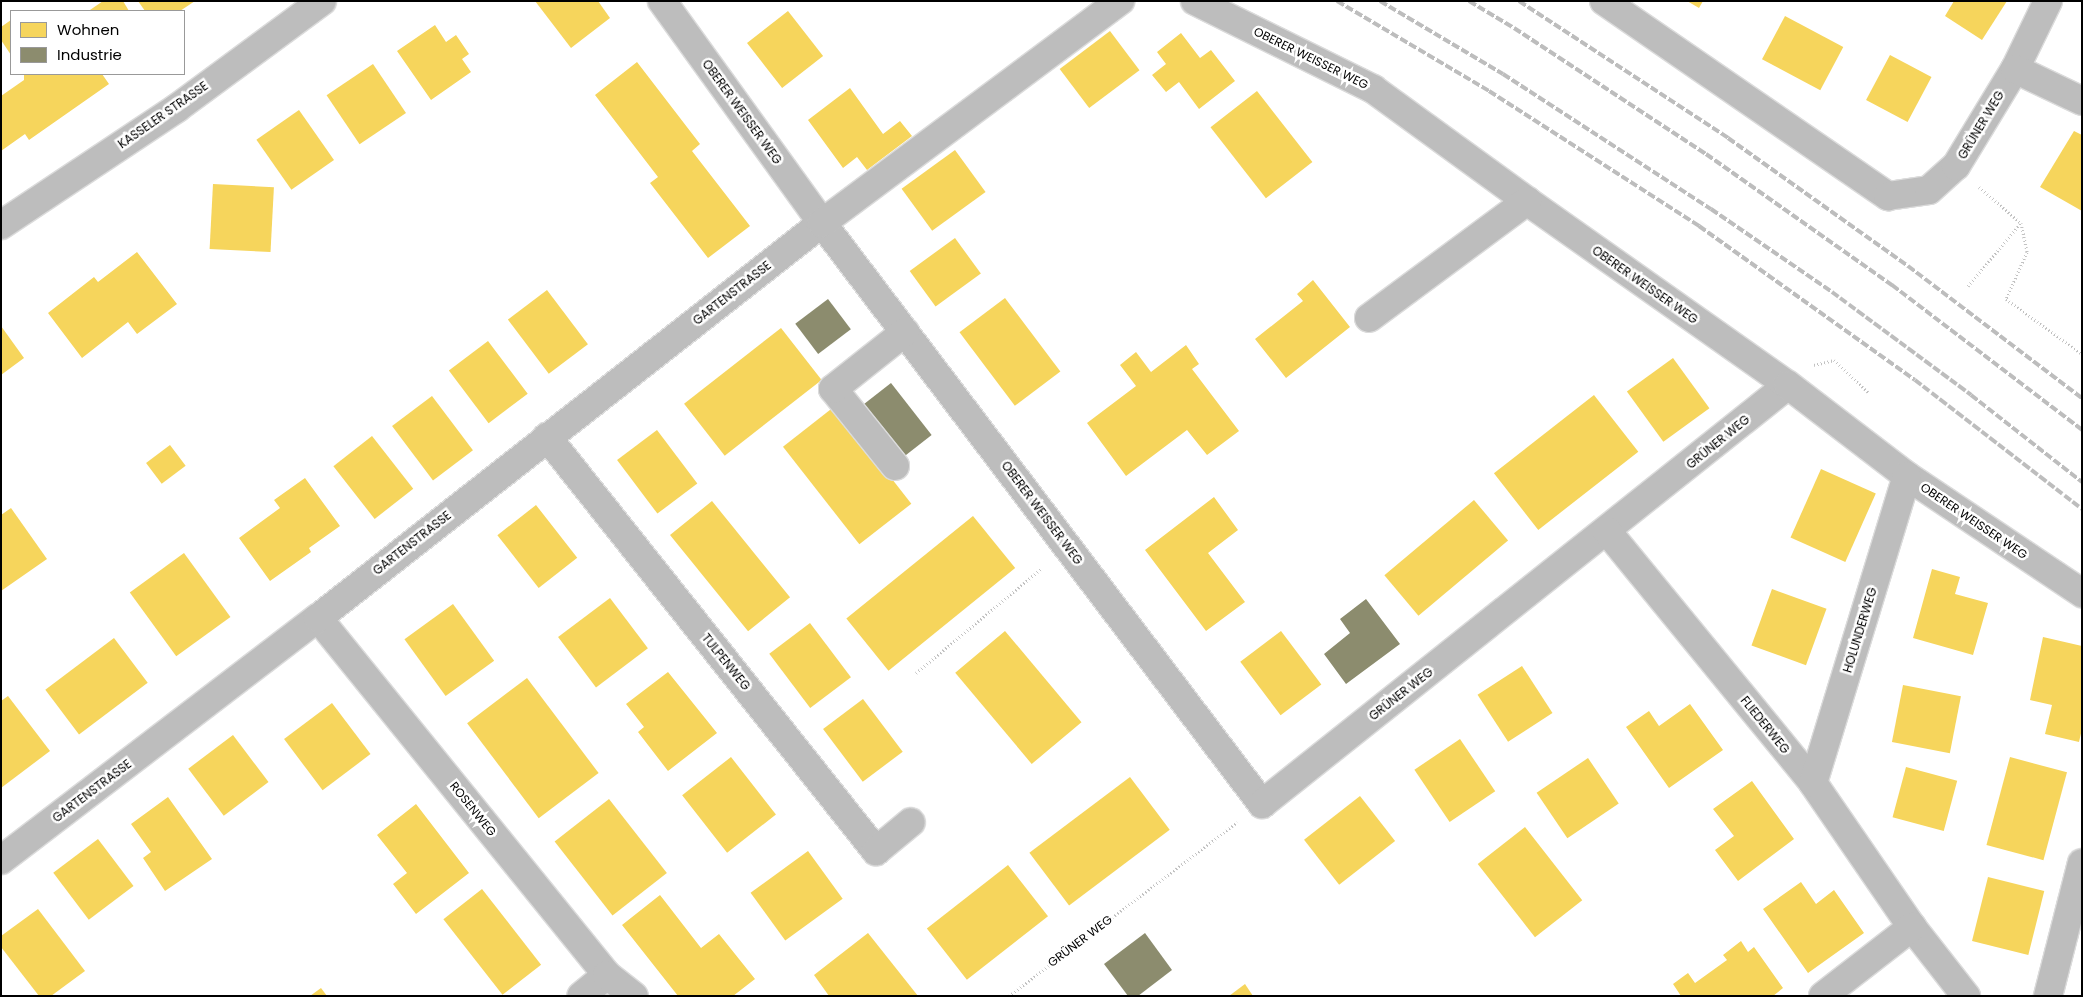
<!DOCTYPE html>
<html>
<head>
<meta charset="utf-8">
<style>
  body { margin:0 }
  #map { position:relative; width:2083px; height:997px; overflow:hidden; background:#fff; font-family:Poppins,sans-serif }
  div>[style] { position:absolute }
  .homes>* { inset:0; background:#f6d55c; transform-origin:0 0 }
  .industry>* { inset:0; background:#8c8c6e; transform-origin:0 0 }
  .path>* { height:3px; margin-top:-1.5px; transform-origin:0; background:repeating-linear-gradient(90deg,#c2c2c2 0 1px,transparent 0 3.5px) }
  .roads { filter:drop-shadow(1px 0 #dbdbdb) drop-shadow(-1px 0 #dbdbdb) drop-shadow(0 1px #dbdbdb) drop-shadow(0 -1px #dbdbdb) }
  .minor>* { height:28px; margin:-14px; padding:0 14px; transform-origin:14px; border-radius:14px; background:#bdbdbd }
  .major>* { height:28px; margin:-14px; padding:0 14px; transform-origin:14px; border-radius:14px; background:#bdbdbd }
  .rail>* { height:4px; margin-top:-2px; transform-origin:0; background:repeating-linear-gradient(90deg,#bdbdbd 0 8px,transparent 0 10.5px) }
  span { translate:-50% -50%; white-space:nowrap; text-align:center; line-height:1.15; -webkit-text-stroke:5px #fff; paint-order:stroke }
  .street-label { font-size:12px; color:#000 }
  .frame { position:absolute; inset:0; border:2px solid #000; pointer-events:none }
  .legend { position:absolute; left:10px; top:10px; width:175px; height:65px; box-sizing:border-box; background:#fff; border:1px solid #999; margin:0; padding:6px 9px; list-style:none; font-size:15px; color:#000 }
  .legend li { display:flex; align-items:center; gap:10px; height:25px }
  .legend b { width:25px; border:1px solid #999 }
</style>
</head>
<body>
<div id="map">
  <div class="homes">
    <i style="clip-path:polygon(103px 1px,123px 1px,129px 11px,91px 11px,90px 10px)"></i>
    <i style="clip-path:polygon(138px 1px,195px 1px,180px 11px,145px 11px)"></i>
    <i style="clip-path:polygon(535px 1px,598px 1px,610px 18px,571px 48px)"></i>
    <i style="clip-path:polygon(1687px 1px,1703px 1px,1699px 8px)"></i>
    <i style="clip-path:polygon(1954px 1px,2007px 1px,1982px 40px,1945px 16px)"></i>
    <i style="left:788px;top:11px;width:57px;height:52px;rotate:52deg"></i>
    <i style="left:1785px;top:16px;width:66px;height:49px;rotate:28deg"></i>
    <i style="clip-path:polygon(11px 20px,11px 55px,1px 40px,1px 27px)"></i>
    <i style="clip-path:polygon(435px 25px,446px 42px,456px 35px,469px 54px,462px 59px,471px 72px,431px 100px,397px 51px)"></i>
    <i style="left:1110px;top:31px;width:49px;height:63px;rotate:53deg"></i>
    <i style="clip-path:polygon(1181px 33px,1200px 58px,1211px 50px,1235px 81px,1199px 109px,1179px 82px,1166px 92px,1152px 75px,1166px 64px,1157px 52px)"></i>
    <i style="left:1890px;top:55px;width:47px;height:51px;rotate:28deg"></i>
    <i style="clip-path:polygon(637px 62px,700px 144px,692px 151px,750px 226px,708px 258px,650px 183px,658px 177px,595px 95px)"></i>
    <i style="left:373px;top:64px;width:59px;height:56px;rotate:56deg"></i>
    <i style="clip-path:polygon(24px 74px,102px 74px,109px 84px,29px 140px,25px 134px,1px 151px,1px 96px,24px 80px)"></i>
    <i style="clip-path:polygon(850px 88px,883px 134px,900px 121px,912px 136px,867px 170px,857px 157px,843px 168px,808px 120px)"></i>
    <i style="left:1257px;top:91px;width:90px;height:59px;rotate:52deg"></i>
    <i style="left:299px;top:110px;width:61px;height:52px;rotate:55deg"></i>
    <i style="clip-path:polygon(2074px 131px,2082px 135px,2082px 211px,2040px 187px)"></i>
    <i style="left:955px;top:150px;width:52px;height:66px;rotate:54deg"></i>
    <i style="left:213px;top:184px;width:61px;height:65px;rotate:3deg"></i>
    <i style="left:955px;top:238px;width:44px;height:56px;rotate:54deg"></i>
    <i style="clip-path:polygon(137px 252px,177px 304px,137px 334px,128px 322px,82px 358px,48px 313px,94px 277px,98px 282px)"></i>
    <i style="clip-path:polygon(1313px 280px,1350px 327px,1286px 378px,1255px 339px,1303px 301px,1297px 294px)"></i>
    <i style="left:547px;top:290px;width:68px;height:49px;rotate:53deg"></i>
    <i style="left:1005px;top:298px;width:92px;height:57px;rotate:53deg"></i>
    <i style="clip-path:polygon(1px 326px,24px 358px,1px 375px)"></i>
    <i style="left:781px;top:328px;width:66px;height:123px;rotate:52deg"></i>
    <i style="left:488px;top:341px;width:66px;height:49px;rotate:53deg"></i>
    <i style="clip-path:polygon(1186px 345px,1199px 364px,1192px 369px,1239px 431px,1207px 455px,1187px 430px,1126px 476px,1087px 423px,1136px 386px,1120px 365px,1136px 352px,1151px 372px)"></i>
    <i style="left:1673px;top:358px;width:62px;height:57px;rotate:54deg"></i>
    <i style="left:1594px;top:395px;width:72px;height:127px;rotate:52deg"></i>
    <i style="left:432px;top:396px;width:68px;height:50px;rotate:53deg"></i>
    <i style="left:835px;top:406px;width:124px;height:66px;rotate:52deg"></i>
    <i style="left:657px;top:430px;width:67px;height:50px;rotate:53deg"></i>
    <i style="left:372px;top:436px;width:67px;height:49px;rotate:52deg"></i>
    <i style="left:170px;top:445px;width:26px;height:30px;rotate:53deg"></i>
    <i style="left:1821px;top:469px;width:60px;height:75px;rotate:24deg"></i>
    <i style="clip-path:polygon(305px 478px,340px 526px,309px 548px,311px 552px,270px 581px,239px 538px,280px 508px,274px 500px)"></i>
    <i style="clip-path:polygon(1214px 497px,1238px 530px,1208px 553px,1245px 602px,1206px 631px,1145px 550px)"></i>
    <i style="left:1474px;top:500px;width:53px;height:117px;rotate:50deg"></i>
    <i style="left:712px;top:501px;width:124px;height:54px;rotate:51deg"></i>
    <i style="left:536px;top:505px;width:67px;height:49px;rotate:52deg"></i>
    <i style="clip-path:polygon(11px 508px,47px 559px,1px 591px,1px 515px)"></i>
    <i style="left:973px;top:516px;width:67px;height:163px;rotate:51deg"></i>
    <i style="left:184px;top:553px;width:79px;height:67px;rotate:54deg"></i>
    <i style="clip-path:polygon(1932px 569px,1960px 577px,1955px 594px,1988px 603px,1973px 655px,1913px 638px)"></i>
    <i style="left:1772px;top:589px;width:58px;height:60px;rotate:20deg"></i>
    <i style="left:610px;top:598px;width:63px;height:65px;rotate:53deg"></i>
    <i style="left:453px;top:604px;width:70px;height:60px;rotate:54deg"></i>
    <i style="left:810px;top:623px;width:68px;height:51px;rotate:53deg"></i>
    <i style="left:1005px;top:631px;width:119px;height:65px;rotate:50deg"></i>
    <i style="left:1281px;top:631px;width:67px;height:51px;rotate:53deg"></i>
    <i style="clip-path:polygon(2043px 637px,2082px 646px,2082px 729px,2079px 742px,2045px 734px,2052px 705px,2030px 700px)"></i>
    <i style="left:114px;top:638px;width:56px;height:86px;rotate:53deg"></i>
    <i style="left:1522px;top:666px;width:56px;height:53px;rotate:57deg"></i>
    <i style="clip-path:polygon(668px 672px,717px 733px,668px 771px,638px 732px,644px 727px,626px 704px)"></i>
    <i style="left:527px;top:678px;width:119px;height:75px;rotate:53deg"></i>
    <i style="left:1903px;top:685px;width:59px;height:58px;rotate:11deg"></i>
    <i style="clip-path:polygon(8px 696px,50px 751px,1px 788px,1px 701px)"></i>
    <i style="left:863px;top:699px;width:66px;height:50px;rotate:53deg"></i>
    <i style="left:332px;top:703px;width:64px;height:60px;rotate:53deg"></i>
    <i style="clip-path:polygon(1690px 704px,1723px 750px,1669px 788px,1626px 727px,1649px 711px,1659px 726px)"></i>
    <i style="left:233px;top:735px;width:59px;height:56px;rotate:53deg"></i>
    <i style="left:1460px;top:739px;width:63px;height:55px;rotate:56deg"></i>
    <i style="left:731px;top:757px;width:73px;height:62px;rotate:52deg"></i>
    <i style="left:2010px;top:757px;width:59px;height:91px;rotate:15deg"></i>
    <i style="left:1588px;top:758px;width:55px;height:62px;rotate:56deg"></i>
    <i style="left:1906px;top:767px;width:53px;height:52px;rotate:15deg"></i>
    <i style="left:1130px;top:777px;width:66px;height:126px;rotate:53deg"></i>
    <i style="clip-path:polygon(1752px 781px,1794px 839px,1738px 881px,1715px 850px,1734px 836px,1713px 809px)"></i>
    <i style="left:1360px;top:796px;width:57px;height:71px;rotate:52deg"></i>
    <i style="clip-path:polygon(168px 797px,212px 859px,165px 891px,143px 858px,151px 852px,131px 824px)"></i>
    <i style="left:609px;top:799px;width:94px;height:69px;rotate:52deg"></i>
    <i style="clip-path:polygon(416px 804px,469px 873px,416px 914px,393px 884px,407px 873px,377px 835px)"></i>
    <i style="left:1525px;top:827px;width:93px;height:60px;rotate:52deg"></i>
    <i style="left:98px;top:839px;width:59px;height:56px;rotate:53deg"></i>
    <i style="left:808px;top:851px;width:59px;height:71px;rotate:54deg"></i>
    <i style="left:1008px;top:865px;width:65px;height:103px;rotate:52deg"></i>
    <i style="left:1988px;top:877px;width:58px;height:66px;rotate:14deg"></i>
    <i style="clip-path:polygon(1801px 882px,1816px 904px,1834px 890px,1864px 933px,1808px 973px,1763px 909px)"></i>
    <i style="left:482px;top:889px;width:96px;height:49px;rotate:52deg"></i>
    <i style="clip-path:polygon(660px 895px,701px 948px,719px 934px,755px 979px,733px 996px,678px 996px,622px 925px)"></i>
    <i style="clip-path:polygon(38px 909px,85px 971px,51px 996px,39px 996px,1px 947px,1px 936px)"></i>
    <i style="clip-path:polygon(868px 933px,918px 996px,829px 996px,814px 975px)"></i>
    <i style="clip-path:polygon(1741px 941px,1748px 952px,1754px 947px,1783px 988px,1773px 996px,1681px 996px,1673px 984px,1688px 973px,1695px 983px,1727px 960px,1723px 955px)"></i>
    <i style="clip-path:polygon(1245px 984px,1253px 996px,1229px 996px)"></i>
    <i style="clip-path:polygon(321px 988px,327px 996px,310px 996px)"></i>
  </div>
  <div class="industry">
    <i style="left:828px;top:299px;width:38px;height:41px;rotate:53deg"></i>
    <i style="left:891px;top:383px;width:66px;height:37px;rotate:52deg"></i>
    <i style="clip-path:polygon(1366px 599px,1400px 644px,1346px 684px,1324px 654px,1350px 633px,1340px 619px)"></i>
    <i style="clip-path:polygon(1145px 933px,1172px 970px,1138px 996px,1128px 996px,1104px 964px)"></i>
  </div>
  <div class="path">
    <i style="left:1979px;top:187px;width:55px;rotate:40.6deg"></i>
    <i style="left:2021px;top:223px;width:30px;rotate:78deg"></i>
    <i style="left:2027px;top:252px;width:51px;rotate:114.1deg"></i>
    <i style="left:2006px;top:299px;width:94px;rotate:35.9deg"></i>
    <i style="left:1968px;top:286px;width:81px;rotate:-50deg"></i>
    <i style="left:1814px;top:365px;width:21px;rotate:-14deg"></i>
    <i style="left:1834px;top:360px;width:47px;rotate:43.3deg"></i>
    <i style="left:916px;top:673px;width:164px;rotate:-39.8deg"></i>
    <i style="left:1009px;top:996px;width:287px;rotate:-37.3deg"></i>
  </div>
  <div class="roads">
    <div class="minor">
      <i style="left:662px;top:1px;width:274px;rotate:54.2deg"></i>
      <i style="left:822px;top:223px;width:729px;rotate:52.86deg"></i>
      <i style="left:1262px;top:804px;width:672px;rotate:-38.54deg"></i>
      <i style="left:1195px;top:1px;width:199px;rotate:26.3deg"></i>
      <i style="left:1373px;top:89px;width:190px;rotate:36deg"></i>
      <i style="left:1527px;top:201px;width:319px;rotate:35.2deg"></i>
      <i style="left:1788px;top:385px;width:150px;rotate:37.4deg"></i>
      <i style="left:1907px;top:476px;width:211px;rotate:33.8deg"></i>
      <i style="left:1604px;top:1px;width:345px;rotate:34.5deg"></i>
      <i style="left:1888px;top:196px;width:41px;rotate:-8.3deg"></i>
      <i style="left:1929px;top:190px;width:36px;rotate:-42deg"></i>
      <i style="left:1956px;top:166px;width:114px;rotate:-58.7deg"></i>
      <i style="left:2015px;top:69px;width:76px;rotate:-64.1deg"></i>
      <i style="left:2015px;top:69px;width:74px;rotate:25.5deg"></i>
      <i style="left:1369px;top:318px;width:197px;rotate:-36.5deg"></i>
      <i style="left:547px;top:437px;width:529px;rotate:51.53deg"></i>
      <i style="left:876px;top:851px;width:45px;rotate:-39.6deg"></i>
      <i style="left:895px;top:466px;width:99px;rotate:-128.8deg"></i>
      <i style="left:833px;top:389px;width:92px;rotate:-38.4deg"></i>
      <i style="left:1607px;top:531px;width:325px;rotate:50.7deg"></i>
      <i style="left:1813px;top:783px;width:175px;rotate:55.5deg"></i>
      <i style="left:1912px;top:927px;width:88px;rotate:52deg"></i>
      <i style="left:318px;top:618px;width:459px;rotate:51deg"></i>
      <i style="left:607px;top:975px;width:33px;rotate:141deg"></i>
      <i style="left:1813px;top:783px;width:321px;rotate:-73deg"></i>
      <i style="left:1px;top:860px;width:399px;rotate:-37.4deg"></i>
      <i style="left:318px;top:618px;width:640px;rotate:-38.09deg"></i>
      <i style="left:822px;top:223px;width:372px;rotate:-36.7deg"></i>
      <i style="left:607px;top:975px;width:34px;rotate:38deg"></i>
      <i style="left:1823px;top:996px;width:113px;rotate:-37.8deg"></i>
      <i style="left:2048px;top:996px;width:137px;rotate:-75.7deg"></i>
    </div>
    <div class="major">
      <i style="left:1px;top:225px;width:211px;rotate:-33.6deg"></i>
      <i style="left:177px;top:108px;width:180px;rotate:-36.4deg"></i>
    </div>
  </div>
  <div class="rail">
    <i style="left:1337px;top:1px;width:177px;rotate:30.6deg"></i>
    <i style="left:1489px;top:91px;width:250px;rotate:32.7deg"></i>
    <i style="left:1699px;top:226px;width:265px;rotate:35.5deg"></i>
    <i style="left:1915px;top:380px;width:211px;rotate:37.7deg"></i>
    <i style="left:1380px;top:1px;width:143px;rotate:30.7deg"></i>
    <i style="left:1503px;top:74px;width:248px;rotate:33deg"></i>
    <i style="left:1711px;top:209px;width:147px;rotate:34.4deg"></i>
    <i style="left:1832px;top:292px;width:173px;rotate:36.5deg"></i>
    <i style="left:1971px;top:395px;width:141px;rotate:38.1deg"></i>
    <i style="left:1469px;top:1px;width:52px;rotate:31deg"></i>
    <i style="left:1514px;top:28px;width:230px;rotate:33.3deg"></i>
    <i style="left:1706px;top:154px;width:228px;rotate:35.2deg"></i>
    <i style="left:1892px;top:285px;width:239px;rotate:37.3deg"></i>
    <i style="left:1519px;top:1px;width:250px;rotate:33.2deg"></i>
    <i style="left:1728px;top:138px;width:221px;rotate:35.4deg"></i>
    <i style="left:1908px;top:266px;width:218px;rotate:37.2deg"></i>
  </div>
  <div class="street-label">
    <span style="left:1311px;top:58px;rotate:26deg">OBERER WEISSER WEG</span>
    <span style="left:742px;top:112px;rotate:54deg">OBERER WEISSER WEG</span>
    <span style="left:163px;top:115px;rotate:-35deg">KASSELER STRASSE</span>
    <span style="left:1981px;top:125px;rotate:-59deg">GRÜNER WEG</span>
    <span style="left:1645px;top:285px;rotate:35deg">OBERER WEISSER WEG</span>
    <span style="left:732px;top:293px;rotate:-38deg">GARTENSTRASSE</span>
    <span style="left:1718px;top:442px;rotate:-39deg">GRÜNER WEG</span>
    <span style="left:1042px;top:513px;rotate:53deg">OBERER WEISSER WEG</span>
    <span style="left:1974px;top:521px;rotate:34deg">OBERER WEISSER WEG</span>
    <span style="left:412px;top:543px;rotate:-38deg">GARTENSTRASSE</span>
    <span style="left:1860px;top:630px;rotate:-73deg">HOLUNDERWEG</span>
    <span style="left:726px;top:662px;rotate:51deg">TULPENWEG</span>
    <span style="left:1401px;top:694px;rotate:-38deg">GRÜNER WEG</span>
    <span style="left:1765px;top:725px;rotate:51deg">FLIEDERWEG</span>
    <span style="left:92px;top:791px;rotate:-37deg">GARTENSTRASSE</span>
    <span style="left:473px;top:809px;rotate:51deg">ROSENWEG</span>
    <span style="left:1080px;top:941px;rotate:-37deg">GRÜNER WEG</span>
  </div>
  <div class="frame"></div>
  <ul class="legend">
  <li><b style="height:14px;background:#f6d55c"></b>Wohnen</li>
  <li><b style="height:14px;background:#8c8c6e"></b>Industrie</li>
  </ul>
</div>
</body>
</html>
